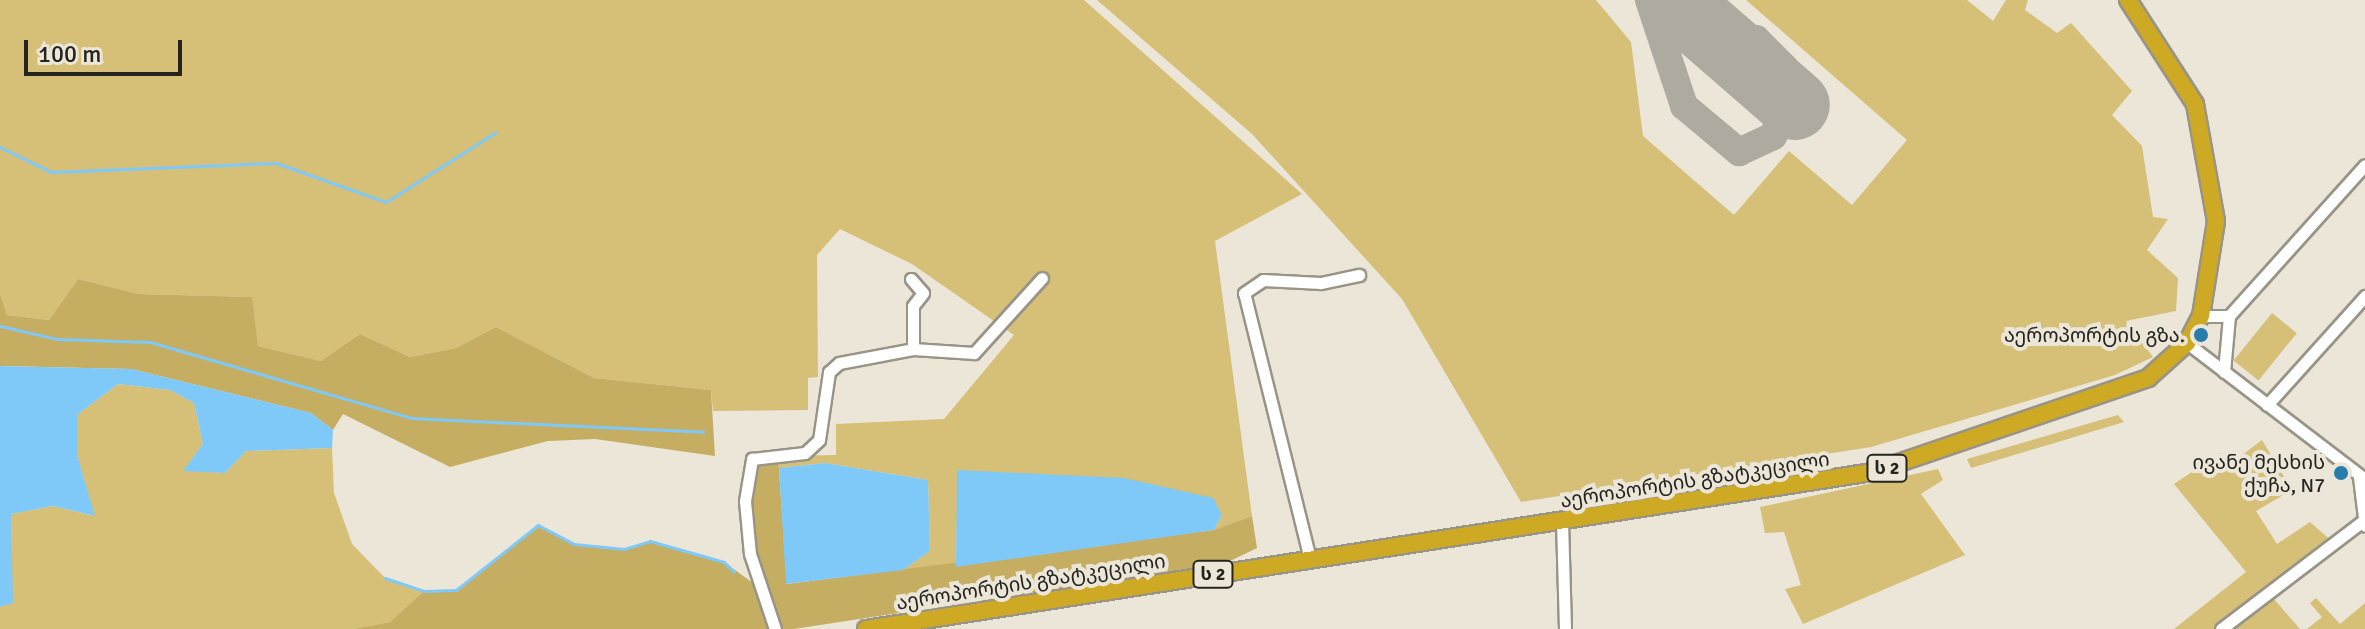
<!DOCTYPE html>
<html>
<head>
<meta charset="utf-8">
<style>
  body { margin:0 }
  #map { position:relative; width:2365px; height:629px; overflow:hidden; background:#ebe6d8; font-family:Signika,"Noto Sans Georgian",sans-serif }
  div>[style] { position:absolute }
  .green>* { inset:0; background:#d6bf76; transform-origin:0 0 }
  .forest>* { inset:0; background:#c5ad61 }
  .water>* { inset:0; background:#7fc9f9 }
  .stream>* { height:3px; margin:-1.5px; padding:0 1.5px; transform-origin:1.5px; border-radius:1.5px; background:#7fc9f9 }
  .taxiway>* { height:28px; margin:-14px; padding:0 14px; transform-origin:14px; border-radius:14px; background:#aeaa9f }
  .runway>* { height:70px; margin:-35px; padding:0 35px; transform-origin:35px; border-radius:35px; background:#aeaa9f }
  .roads { filter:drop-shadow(2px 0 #989486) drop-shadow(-2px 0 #989486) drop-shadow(0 2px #989486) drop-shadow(0 -2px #989486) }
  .minor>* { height:11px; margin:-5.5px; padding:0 5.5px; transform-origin:5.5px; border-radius:5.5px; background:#fff }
  .highway>* { height:16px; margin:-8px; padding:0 8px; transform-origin:8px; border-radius:8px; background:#ceaa24 }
  .dots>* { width:22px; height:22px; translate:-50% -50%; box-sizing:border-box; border:4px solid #ebe6d8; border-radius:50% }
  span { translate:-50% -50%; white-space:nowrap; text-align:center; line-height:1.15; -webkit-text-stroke:8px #ebe6d8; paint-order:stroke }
  .shield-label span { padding:2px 6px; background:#ebe6d8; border:2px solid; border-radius:6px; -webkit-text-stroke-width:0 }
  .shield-label { font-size:18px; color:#25241e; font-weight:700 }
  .poi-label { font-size:20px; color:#25241e }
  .right { translate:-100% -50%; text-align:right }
  .street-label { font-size:20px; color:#25241e }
  .scale { position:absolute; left:24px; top:40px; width:158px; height:36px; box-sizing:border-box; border:4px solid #25241e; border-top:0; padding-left:10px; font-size:24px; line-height:28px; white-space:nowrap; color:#25241e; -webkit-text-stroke:6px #ebe6d8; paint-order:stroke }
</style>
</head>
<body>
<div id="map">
  <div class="green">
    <i style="clip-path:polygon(0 0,1084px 0,1302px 194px,1215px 241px,1252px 516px,1214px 530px,1222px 515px,958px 470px,956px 567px,903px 570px,930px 551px,928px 480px,825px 463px,779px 468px,778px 456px,836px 455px,836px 424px,944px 419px,1014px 335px,912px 264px,840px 229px,817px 255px,818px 377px,808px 378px,808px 410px,713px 411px,711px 390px,594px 378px,496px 327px,456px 348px,410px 357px,360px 334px,321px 361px,258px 346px,251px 297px,139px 294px,78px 279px,49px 320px,7px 315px,0 293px)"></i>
    <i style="clip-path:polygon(1097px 0,1596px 0,1631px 42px,1643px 136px,1734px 215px,1789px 151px,1852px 205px,1907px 140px,1746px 0,1967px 0,1993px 21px,2006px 0,2028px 0,2025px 10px,2057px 33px,2071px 23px,2132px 91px,2112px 115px,2142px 146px,2153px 217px,2168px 219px,2147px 250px,2178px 278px,2176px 311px,2126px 321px,2153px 357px,2115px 375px,1871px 447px,1521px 502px,1402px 299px,1252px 134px)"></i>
    <i style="left:2272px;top:313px;width:32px;height:61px;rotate:39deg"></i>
    <i style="clip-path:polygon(118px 384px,170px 390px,194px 403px,203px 444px,184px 470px,225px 473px,246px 451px,332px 448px,334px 493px,352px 544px,385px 578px,424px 591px,390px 622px,353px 629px,0 629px,0 607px,12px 602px,11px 514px,53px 506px,94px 516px,77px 455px,77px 415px)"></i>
    <i style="clip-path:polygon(2118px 415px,2124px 422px,1971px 468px,1967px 459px)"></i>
    <i style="clip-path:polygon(2262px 440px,2292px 490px,2256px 511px,2277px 544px,2310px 522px,2334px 543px,2268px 592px,2300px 629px,2174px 629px,2246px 572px,2174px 484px,2220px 453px,2229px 465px)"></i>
    <i style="clip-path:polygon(1938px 469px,1943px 480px,1921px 494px,1965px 555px,1803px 624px,1785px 589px,1801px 585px,1784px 532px,1765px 533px,1760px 507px)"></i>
    <i style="clip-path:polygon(2316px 598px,2340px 624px,2365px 603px,2365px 629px,2307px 629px,2322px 617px,2310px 603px)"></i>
  </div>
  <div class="forest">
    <i style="clip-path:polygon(78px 279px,139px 294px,252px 297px,258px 346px,321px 361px,360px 334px,410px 357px,456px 348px,496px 327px,594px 378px,711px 390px,715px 456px,595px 439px,548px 441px,450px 467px,343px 414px,333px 430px,311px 413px,131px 369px,0 366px,0 293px,7px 315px,49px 320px)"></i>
    <i style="clip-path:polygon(778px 456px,787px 584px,1214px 530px,1252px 516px,1257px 548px,1226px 563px,794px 629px,353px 629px,390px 622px,424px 591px,457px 590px,538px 525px,574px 544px,624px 549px,650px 541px,724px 562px,764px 591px,745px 501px,752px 459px)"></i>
  </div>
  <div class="water">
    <i style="clip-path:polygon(0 366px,131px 369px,311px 413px,333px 430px,332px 448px,246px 451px,225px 473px,183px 471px,203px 444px,194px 403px,170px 390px,118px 384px,77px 415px,77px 455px,95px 516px,53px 506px,11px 514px,13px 603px,0 607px)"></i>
    <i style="clip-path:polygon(825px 463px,928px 480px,930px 551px,903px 570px,786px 584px,779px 468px)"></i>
    <i style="clip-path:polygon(957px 470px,1124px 478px,1213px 498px,1222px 515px,1214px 530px,956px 567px)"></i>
  </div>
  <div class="stream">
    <i style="left:0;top:147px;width:57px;rotate:26.1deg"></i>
    <i style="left:51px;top:172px;width:225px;rotate:-2.3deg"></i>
    <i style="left:276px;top:163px;width:117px;rotate:19.5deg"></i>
    <i style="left:386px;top:202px;width:130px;rotate:-32.5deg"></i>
    <i style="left:0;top:326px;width:58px;rotate:12.8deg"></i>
    <i style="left:57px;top:339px;width:93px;rotate:1.8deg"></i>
    <i style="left:150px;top:342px;width:272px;rotate:16.2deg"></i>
    <i style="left:411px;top:418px;width:293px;rotate:2.7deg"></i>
    <i style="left:385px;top:578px;width:41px;rotate:18.4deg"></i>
    <i style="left:424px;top:591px;width:32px;rotate:-2deg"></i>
    <i style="left:456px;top:590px;width:105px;rotate:-38.4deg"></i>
    <i style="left:538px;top:525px;width:41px;rotate:27.8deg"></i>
    <i style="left:574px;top:544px;width:50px;rotate:5.7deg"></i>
    <i style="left:624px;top:549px;width:27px;rotate:-17deg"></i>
    <i style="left:650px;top:541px;width:77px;rotate:15.8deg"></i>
    <i style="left:724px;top:562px;width:14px;rotate:45deg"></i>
  </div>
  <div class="taxiway">
    <i style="left:1649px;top:0;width:112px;rotate:71.7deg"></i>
    <i style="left:1684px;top:106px;width:72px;rotate:39.9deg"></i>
    <i style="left:1739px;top:152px;width:38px;rotate:-25deg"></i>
    <i style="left:1773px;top:136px;width:40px;rotate:-68deg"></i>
    <i style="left:1788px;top:99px;width:31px;rotate:-96deg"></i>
    <i style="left:1785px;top:68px;width:41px;rotate:-135deg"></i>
    <i style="left:1756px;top:39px;width:41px;rotate:-175.8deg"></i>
  </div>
  <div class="runway">
    <i style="left:1674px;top:0;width:160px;rotate:41deg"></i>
  </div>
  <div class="roads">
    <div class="minor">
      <i style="left:911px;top:279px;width:18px;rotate:49deg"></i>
      <i style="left:923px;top:293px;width:16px;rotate:128deg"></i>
      <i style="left:913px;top:306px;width:43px;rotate:90deg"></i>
      <i style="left:2201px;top:316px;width:28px"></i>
      <i style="left:2229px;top:316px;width:203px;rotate:-48deg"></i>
      <i style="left:2187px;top:343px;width:224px;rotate:37.4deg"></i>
      <i style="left:2224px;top:372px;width:56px;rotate:-84.9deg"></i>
      <i style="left:2267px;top:405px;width:147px;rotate:-48deg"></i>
      <i style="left:2359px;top:477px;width:49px;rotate:83deg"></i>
      <i style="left:1562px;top:521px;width:108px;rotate:88.4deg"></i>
      <i style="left:1310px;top:559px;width:274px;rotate:-103.9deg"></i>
      <i style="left:1244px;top:293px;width:23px;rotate:-34deg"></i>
      <i style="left:1263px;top:280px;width:58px;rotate:3deg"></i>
      <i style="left:1321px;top:283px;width:39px;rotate:-12deg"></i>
      <i style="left:775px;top:629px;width:79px;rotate:-108.4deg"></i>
      <i style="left:750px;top:554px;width:53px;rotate:-95.4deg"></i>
      <i style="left:745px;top:501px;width:43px;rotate:-80.5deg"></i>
      <i style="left:752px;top:459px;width:53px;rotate:-6.5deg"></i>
      <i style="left:805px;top:453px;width:19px;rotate:-43deg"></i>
      <i style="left:819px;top:440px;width:69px;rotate:-81.6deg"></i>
      <i style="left:829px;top:372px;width:13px;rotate:-42deg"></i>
      <i style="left:839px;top:363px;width:75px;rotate:-10.7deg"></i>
      <i style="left:913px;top:349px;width:61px;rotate:3.8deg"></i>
      <i style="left:974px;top:353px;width:101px;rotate:-47.8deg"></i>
      <i style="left:2221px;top:629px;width:178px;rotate:-37.3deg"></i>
    </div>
    <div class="highway">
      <i style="left:866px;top:629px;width:1018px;rotate:-8.87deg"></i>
      <i style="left:1872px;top:472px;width:292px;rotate:-18.8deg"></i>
      <i style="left:2148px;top:378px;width:52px;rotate:-41.9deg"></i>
      <i style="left:2187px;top:343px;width:30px;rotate:-63deg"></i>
      <i style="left:2201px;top:316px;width:96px;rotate:-81deg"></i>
      <i style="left:2216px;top:221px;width:119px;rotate:-100.2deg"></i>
      <i style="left:2195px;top:104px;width:124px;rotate:-122.8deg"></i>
    </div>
  </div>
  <div class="dots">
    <i style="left:2201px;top:335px;background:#277cac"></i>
    <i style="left:2341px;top:473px;background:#277cac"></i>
  </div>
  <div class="shield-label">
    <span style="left:1887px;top:468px">ს 2</span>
    <span style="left:1213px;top:574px">ს 2</span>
  </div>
  <div class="poi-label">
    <span class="right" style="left:2185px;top:335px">აეროპორტის გზა.</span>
    <span class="right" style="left:2325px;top:474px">ივანე მესხის<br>ქუჩა, N7</span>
  </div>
  <div class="street-label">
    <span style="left:1695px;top:480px;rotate:-9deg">აეროპორტის გზატკეცილი</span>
    <span style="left:1031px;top:582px;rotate:-9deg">აეროპორტის გზატკეცილი</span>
  </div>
  <div class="scale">100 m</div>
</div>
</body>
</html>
